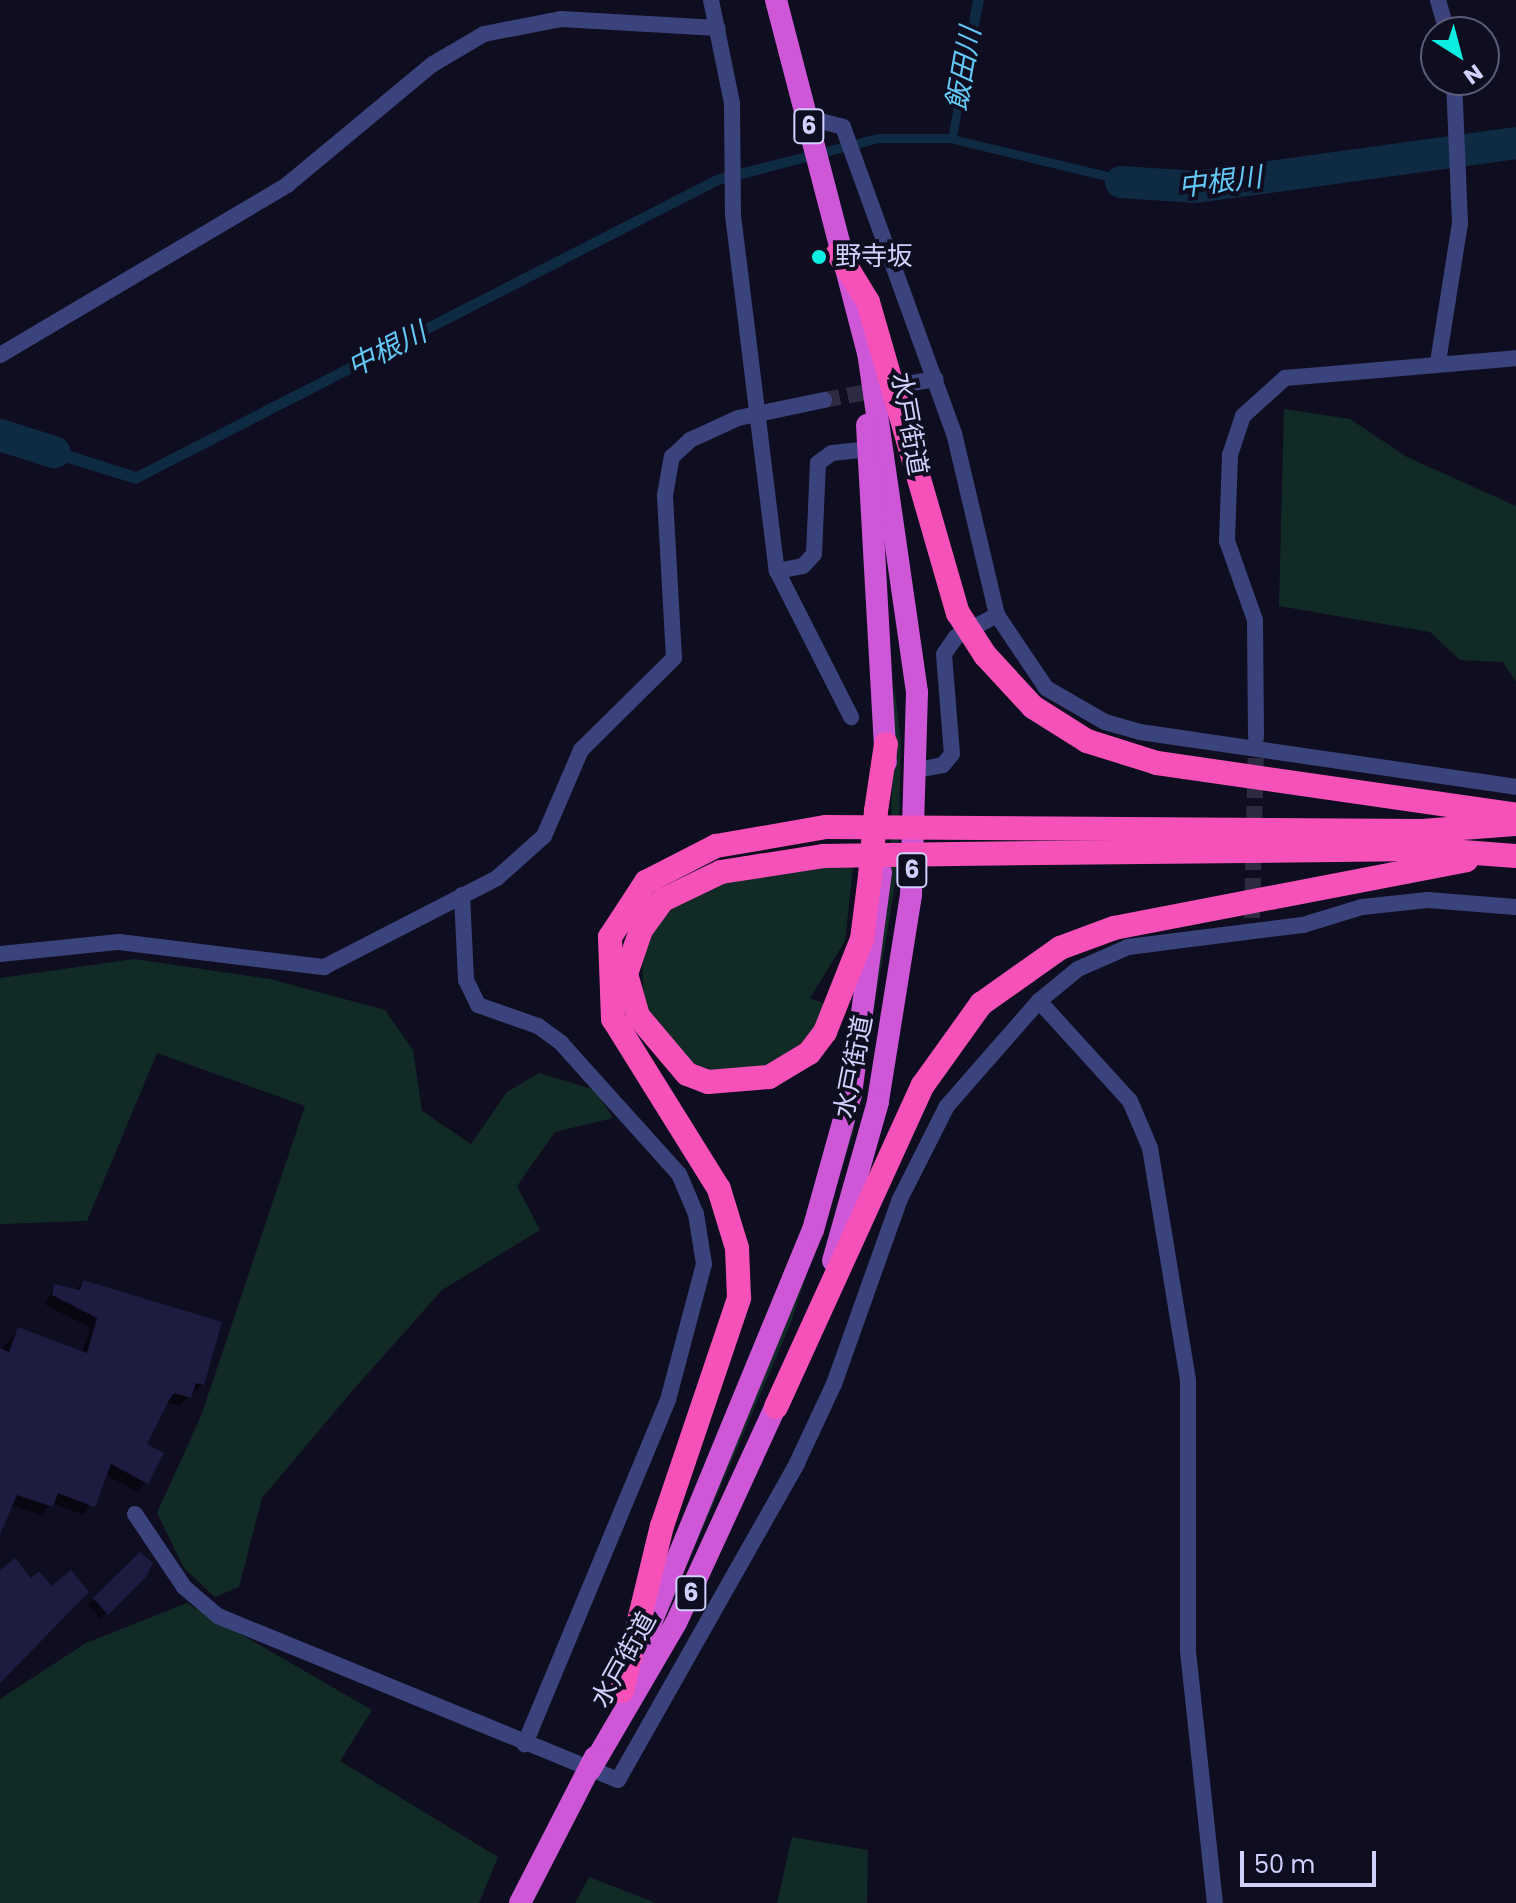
<!DOCTYPE html>
<html>
<head>
<meta charset="utf-8">
<style>
  body { margin:0 }
  #map { position:relative; width:1516px; height:1903px; overflow:hidden; background:#0f0e20; font-family:Poppins,"Noto Sans JP",sans-serif }
  div>[style] { position:absolute }
  .green>* { inset:0; background:#122a25 }
  .water>* { inset:0; background:#0f2b43 }
  .shadow>* { inset:0; background:#0007 }
  .river>* { height:32px; margin:-16px; padding:0 16px; transform-origin:16px; border-radius:16px; background:#0f2b43 }
  .building>* { inset:0; background:#1d1b40 }
  .minor-tunnel>* { height:16px; margin-top:-8px; transform-origin:0; background:repeating-linear-gradient(90deg,#2c2b41 0 16px,transparent 0 24px) }
  .minor>* { height:16px; margin:-8px; padding:0 8px; transform-origin:8px; border-radius:8px; background:#3b437d }
  .trunk>* { height:22px; margin:-11px; padding:0 11px; transform-origin:11px; border-radius:11px; background:#ce57d8 }
  .motorway>* { height:24px; margin:-12px; padding:0 12px; transform-origin:12px; border-radius:12px; background:#f651b9 }
  .dots>* { width:22px; height:22px; translate:-50% -50%; box-sizing:border-box; border:4px solid #0f0e20; border-radius:50% }
  span { translate:-50% -50%; white-space:nowrap; text-align:center; line-height:1.15; -webkit-text-stroke:8px #0f0e20; paint-order:stroke }
  .shield-label span { padding:2px 6px; background:#0f0e20; border:2px solid; border-radius:6px; -webkit-text-stroke-width:0 }
  .shield-label { font-size:24px; color:#d0d1fd; font-weight:700 }
  .poi-label { font-size:26px; color:#d0d1fd }
  .left { translate:0 -50%; text-align:left }
  .street-label { font-size:26px; color:#d0d1fd }
  .water-label { font-size:28px; color:#63c9f7; font-style:italic }
  .north { position:absolute; left:1420px; top:16px; width:80px; height:80px; box-sizing:border-box; background:#0f0e20; border:2px solid #5c5c78; border-radius:50%; rotate:144deg; font-size:22px; font-weight:700; line-height:32px; text-align:center; color:#d0d1fd }
  .north::after { content:''; display:block; margin:auto; width:28px; height:36px; background:#0cede2; clip-path:polygon(50% 0,100% 100%,50% 72%,0 100%) }
  .scale { position:absolute; left:1240px; top:1851px; width:136px; height:36px; box-sizing:border-box; border:4px solid #d0d1fd; border-top:0; padding-left:10px; font-size:24px; line-height:28px; white-space:nowrap; color:#d0d1fd; -webkit-text-stroke:6px #0f0e20; paint-order:stroke }
</style>
</head>
<body>
<div id="map">
  <div class="green">
    <i style="clip-path:polygon(1284px 409px,1350px 419px,1407px 457px,1516px 506px,1516px 682px,1503px 662px,1460px 660px,1430px 632px,1279px 606px)"></i>
    <i style="clip-path:polygon(894px 684px,901px 743px,898px 867px,853px 1134px,790px 1325px,663px 1621px,827px 1202px,890px 867px)"></i>
    <i style="clip-path:polygon(853px 867px,845px 941px,810px 998px,830px 1006px,804px 1042px,765px 1066px,714px 1071px,690px 1062px,644px 1007px,642px 956px,658px 922px,685px 896px,764px 869px)"></i>
    <i style="clip-path:polygon(134px 959px,270px 979px,385px 1010px,413px 1050px,422px 1111px,471px 1144px,507px 1092px,539px 1073px,595px 1090px,613px 1118px,555px 1132px,517px 1186px,540px 1230px,442px 1290px,353px 1390px,262px 1498px,239px 1587px,215px 1597px,184px 1568px,157px 1513px,201px 1416px,305px 1106px,157px 1053px,87px 1221px,0 1224px,0 978px)"></i>
    <i style="clip-path:polygon(187px 1603px,372px 1710px,340px 1761px,498px 1857px,479px 1903px,0 1903px,0 1699px,86px 1643px)"></i>
    <i style="clip-path:polygon(792px 1837px,868px 1850px,867px 1903px,777px 1903px)"></i>
    <i style="clip-path:polygon(589px 1877px,656px 1903px,575px 1903px)"></i>
  </div>
  <div class="water">
    <i style="clip-path:polygon(973px 0,984px 0,957px 136px,1162px 185px,1160px 194px,950px 143px,879px 143px,719px 185px,136px 484px,9px 445px,15px 433px,136px 472px,716px 175px,878px 134px,949px 134px)"></i>
  </div>
  <div class="shadow">
    <i style="clip-path:polygon(83px 1282px,203px 1384px,180px 1406px,167px 1402px,144px 1444px,146px 1482px,137px 1492px,105px 1474px,84px 1515px,52px 1503px,42px 1515px,9px 1505px,0 1522px,0 1351px,18px 1329px,82px 1353px,90px 1328px,44px 1304px,55px 1286px,74px 1291px)"></i>
    <i style="clip-path:polygon(140px 1555px,150px 1563px,101px 1619px,88px 1605px)"></i>
  </div>
  <div class="river">
    <i style="left:1121px;top:182px;width:75px;rotate:3.8deg"></i>
    <i style="left:1196px;top:187px;width:323px;rotate:-7.8deg"></i>
    <i style="left:0;top:435px;width:57px;rotate:17.5deg"></i>
  </div>
  <div class="building">
    <i style="clip-path:polygon(83px 1280px,222px 1322px,204px 1385px,196px 1383px,191px 1398px,174px 1393px,169px 1400px,147px 1444px,164px 1453px,148px 1484px,111px 1464px,95px 1507px,58px 1493px,53px 1507px,17px 1495px,0 1535px,0 1348px,9px 1352px,18px 1327px,87px 1353px,97px 1318px,52px 1295px,54px 1284px,80px 1290px)"></i>
    <i style="clip-path:polygon(140px 1552px,153px 1563px,146px 1577px,108px 1615px,93px 1598px)"></i>
    <i style="clip-path:polygon(15px 1558px,31px 1578px,39px 1571px,52px 1586px,71px 1570px,89px 1592px,0 1683px,0 1570px)"></i>
  </div>
  <div class="minor-tunnel">
    <i style="left:824px;top:400px;width:59px;rotate:-10.7deg"></i>
    <i style="left:1252px;top:918px;width:180px;rotate:-88.7deg"></i>
  </div>
  <div class="minor">
    <i style="left:711px;top:0;width:105px;rotate:78.5deg"></i>
    <i style="left:732px;top:103px;width:112px;rotate:89.5deg"></i>
    <i style="left:733px;top:215px;width:359px;rotate:83deg"></i>
    <i style="left:777px;top:571px;width:164px;rotate:63.1deg"></i>
    <i style="left:1438px;top:0;width:33px;rotate:74deg"></i>
    <i style="left:808px;top:118px;width:36px;rotate:14deg"></i>
    <i style="left:843px;top:127px;width:326px;rotate:70.1deg"></i>
    <i style="left:954px;top:433px;width:187px;rotate:76.7deg"></i>
    <i style="left:997px;top:615px;width:88px;rotate:56.1deg"></i>
    <i style="left:1046px;top:688px;width:68px;rotate:30deg"></i>
    <i style="left:1105px;top:722px;width:36px;rotate:16deg"></i>
    <i style="left:1140px;top:732px;width:380px;rotate:8.3deg"></i>
    <i style="left:0;top:355px;width:334px;rotate:-30.6deg"></i>
    <i style="left:287px;top:185px;width:190px;rotate:-39.7deg"></i>
    <i style="left:433px;top:64px;width:59px;rotate:-30.5deg"></i>
    <i style="left:484px;top:34px;width:78px;rotate:-11deg"></i>
    <i style="left:561px;top:19px;width:157px;rotate:3.3deg"></i>
    <i style="left:1438px;top:362px;width:141px;rotate:-81deg"></i>
    <i style="left:1460px;top:223px;width:143px;rotate:-92.4deg"></i>
    <i style="left:907px;top:384px;width:29px;rotate:-10deg"></i>
    <i style="left:777px;top:571px;width:26px;rotate:-11deg"></i>
    <i style="left:803px;top:566px;width:16px;rotate:-47deg"></i>
    <i style="left:814px;top:554px;width:91px;rotate:-87.5deg"></i>
    <i style="left:818px;top:463px;width:17px;rotate:-36deg"></i>
    <i style="left:832px;top:453px;width:38px;rotate:-6deg"></i>
    <i style="left:1256px;top:736px;width:116px;rotate:-90.5deg"></i>
    <i style="left:1255px;top:620px;width:84px;rotate:-109.5deg"></i>
    <i style="left:1227px;top:541px;width:86px;rotate:-88deg"></i>
    <i style="left:1230px;top:455px;width:41px;rotate:-71.6deg"></i>
    <i style="left:1243px;top:416px;width:57px;rotate:-42.1deg"></i>
    <i style="left:1285px;top:378px;width:232px;rotate:-4.9deg"></i>
    <i style="left:917px;top:770px;width:26px;rotate:-11deg"></i>
    <i style="left:943px;top:765px;width:14px;rotate:-51deg"></i>
    <i style="left:952px;top:754px;width:100px;rotate:-94.6deg"></i>
    <i style="left:944px;top:654px;width:21px;rotate:-55deg"></i>
    <i style="left:956px;top:637px;width:47px;rotate:-28.2deg"></i>
    <i style="left:462px;top:895px;width:85px;rotate:87.3deg"></i>
    <i style="left:466px;top:980px;width:28px;rotate:64deg"></i>
    <i style="left:478px;top:1005px;width:64px;rotate:19.3deg"></i>
    <i style="left:538px;top:1026px;width:29px;rotate:36deg"></i>
    <i style="left:561px;top:1043px;width:176px;rotate:48deg"></i>
    <i style="left:679px;top:1174px;width:43px;rotate:67deg"></i>
    <i style="left:696px;top:1214px;width:51px;rotate:80.9deg"></i>
    <i style="left:704px;top:1264px;width:141px;rotate:104.8deg"></i>
    <i style="left:668px;top:1400px;width:373px;rotate:112.6deg"></i>
    <i style="left:0;top:954px;width:120px;rotate:-5.8deg"></i>
    <i style="left:119px;top:942px;width:207px;rotate:7deg"></i>
    <i style="left:324px;top:967px;width:195px;rotate:-27.2deg"></i>
    <i style="left:497px;top:878px;width:63px;rotate:-41.8deg"></i>
    <i style="left:544px;top:836px;width:94px;rotate:-66.7deg"></i>
    <i style="left:581px;top:750px;width:131px;rotate:-44.7deg"></i>
    <i style="left:674px;top:658px;width:163px;rotate:-93.2deg"></i>
    <i style="left:665px;top:495px;width:39px;rotate:-80deg"></i>
    <i style="left:672px;top:457px;width:25px;rotate:-43deg"></i>
    <i style="left:690px;top:440px;width:53px;rotate:-24.6deg"></i>
    <i style="left:738px;top:418px;width:88px;rotate:-11.8deg"></i>
    <i style="left:1039px;top:1001px;width:135px;rotate:47.7deg"></i>
    <i style="left:1130px;top:1101px;width:51px;rotate:66.9deg"></i>
    <i style="left:1150px;top:1148px;width:236px;rotate:80.7deg"></i>
    <i style="left:1188px;top:1381px;width:270px;rotate:90deg"></i>
    <i style="left:1188px;top:1651px;width:253px;rotate:83.9deg"></i>
    <i style="left:135px;top:1514px;width:88px;rotate:56.1deg"></i>
    <i style="left:184px;top:1587px;width:45px;rotate:40.5deg"></i>
    <i style="left:218px;top:1616px;width:432px;rotate:22.3deg"></i>
    <i style="left:618px;top:1780px;width:364px;rotate:-60.5deg"></i>
    <i style="left:797px;top:1463px;width:87px;rotate:-64.9deg"></i>
    <i style="left:834px;top:1384px;width:196px;rotate:-70.4deg"></i>
    <i style="left:900px;top:1199px;width:104px;rotate:-63.2deg"></i>
    <i style="left:947px;top:1106px;width:140px;rotate:-48.8deg"></i>
    <i style="left:1039px;top:1001px;width:50px;rotate:-39.4deg"></i>
    <i style="left:1078px;top:969px;width:55px;rotate:-23.7deg"></i>
    <i style="left:1128px;top:947px;width:176px;rotate:-7.2deg"></i>
    <i style="left:1303px;top:925px;width:62px;rotate:-17deg"></i>
    <i style="left:1362px;top:907px;width:66px;rotate:-6.1deg"></i>
    <i style="left:1428px;top:900px;width:88px;rotate:4.5deg"></i>
  </div>
  <div class="trunk">
    <i style="left:776px;top:0;width:364px;rotate:75.4deg"></i>
    <i style="left:868px;top:352px;width:344px;rotate:81.8deg"></i>
    <i style="left:917px;top:692px;width:203px;rotate:91.7deg"></i>
    <i style="left:911px;top:895px;width:210px;rotate:99.1deg"></i>
    <i style="left:878px;top:1102px;width:165px;rotate:105.8deg"></i>
    <i style="left:867px;top:425px;width:338px;rotate:86.8deg"></i>
    <i style="left:636px;top:1659px;width:464px;rotate:-67.6deg"></i>
    <i style="left:813px;top:1230px;width:141px;rotate:-74.4deg"></i>
    <i style="left:851px;top:1094px;width:224px;rotate:-82.3deg"></i>
    <i style="left:590px;top:1770px;width:170px;rotate:-59.7deg"></i>
    <i style="left:676px;top:1623px;width:256px;rotate:-65.3deg"></i>
    <i style="left:520px;top:1903px;width:164px;rotate:-62.8deg"></i>
  </div>
  <div class="motorway">
    <i style="left:838px;top:253px;width:57px;rotate:58.5deg"></i>
    <i style="left:868px;top:302px;width:324px;rotate:73.9deg"></i>
    <i style="left:958px;top:613px;width:50px;rotate:57.3deg"></i>
    <i style="left:985px;top:655px;width:71px;rotate:47.3deg"></i>
    <i style="left:1033px;top:707px;width:64px;rotate:32.2deg"></i>
    <i style="left:1087px;top:741px;width:73px;rotate:17.4deg"></i>
    <i style="left:1157px;top:763px;width:363px;rotate:8.2deg"></i>
    <i style="left:886px;top:744px;width:68px;rotate:98.5deg"></i>
    <i style="left:876px;top:811px;width:65px;rotate:95.3deg"></i>
    <i style="left:870px;top:876px;width:64px;rotate:97.2deg"></i>
    <i style="left:862px;top:939px;width:100px;rotate:111.7deg"></i>
    <i style="left:825px;top:1032px;width:26px;rotate:127deg"></i>
    <i style="left:809px;top:1053px;width:47px;rotate:149deg"></i>
    <i style="left:769px;top:1077px;width:61px;rotate:175.3deg"></i>
    <i style="left:708px;top:1082px;width:22px;rotate:-159deg"></i>
    <i style="left:687px;top:1074px;width:76px;rotate:-130.2deg"></i>
    <i style="left:638px;top:1016px;width:44px;rotate:-105.9deg"></i>
    <i style="left:626px;top:974px;width:46px;rotate:-71.2deg"></i>
    <i style="left:641px;top:930px;width:37px;rotate:-54deg"></i>
    <i style="left:663px;top:900px;width:64px;rotate:-25.8deg"></i>
    <i style="left:721px;top:872px;width:103px;rotate:-8.9deg"></i>
    <i style="left:823px;top:856px;width:131px;rotate:-0.9deg"></i>
    <i style="left:954px;top:854px;width:470px;rotate:-0.6deg"></i>
    <i style="left:1424px;top:849px;width:92px;rotate:4.4deg"></i>
    <i style="left:776px;top:1407px;width:354px;rotate:-65.5deg"></i>
    <i style="left:923px;top:1085px;width:100px;rotate:-54.4deg"></i>
    <i style="left:981px;top:1004px;width:97px;rotate:-35.3deg"></i>
    <i style="left:1060px;top:948px;width:58px;rotate:-20.3deg"></i>
    <i style="left:1114px;top:928px;width:359px;rotate:-10.9deg"></i>
    <i style="left:622px;top:1691px;width:170px;rotate:-76.4deg"></i>
    <i style="left:662px;top:1526px;width:241px;rotate:-71.3deg"></i>
    <i style="left:739px;top:1298px;width:50px;rotate:-92.3deg"></i>
    <i style="left:737px;top:1248px;width:62px;rotate:-107deg"></i>
    <i style="left:719px;top:1189px;width:200px;rotate:-121.9deg"></i>
    <i style="left:613px;top:1019px;width:82px;rotate:-92.1deg"></i>
    <i style="left:610px;top:937px;width:66px;rotate:-56.8deg"></i>
    <i style="left:646px;top:882px;width:79px;rotate:-27.2deg"></i>
    <i style="left:716px;top:846px;width:112px;rotate:-9.8deg"></i>
    <i style="left:826px;top:827px;width:596px;rotate:0.38deg"></i>
    <i style="left:1422px;top:831px;width:94px;rotate:-4.3deg"></i>
  </div>
  <div class="dots">
    <i style="left:819px;top:257px;background:#0cede2"></i>
  </div>
  <div class="shield-label">
    <span style="left:809px;top:126px">6</span>
    <span style="left:912px;top:870px">6</span>
    <span style="left:691px;top:1593px">6</span>
  </div>
  <div class="poi-label">
    <span class="left" style="left:835px;top:257px">野寺坂</span>
  </div>
  <div class="street-label">
    <span style="left:909px;top:424px;rotate:80deg">水戸街道</span>
    <span style="left:854px;top:1067px;rotate:-79deg">水戸街道</span>
    <span style="left:624px;top:1660px;rotate:-61deg">水戸街道</span>
  </div>
  <div class="water-label">
    <span style="left:964px;top:69px;rotate:-80deg">飯田川</span>
    <span style="left:1220px;top:182px;rotate:-7deg">中根川</span>
    <span style="left:387px;top:350px;rotate:-27deg">中根川</span>
  </div>
  <div class="north">N</div>
  <div class="scale">50 m</div>
</div>
</body>
</html>
